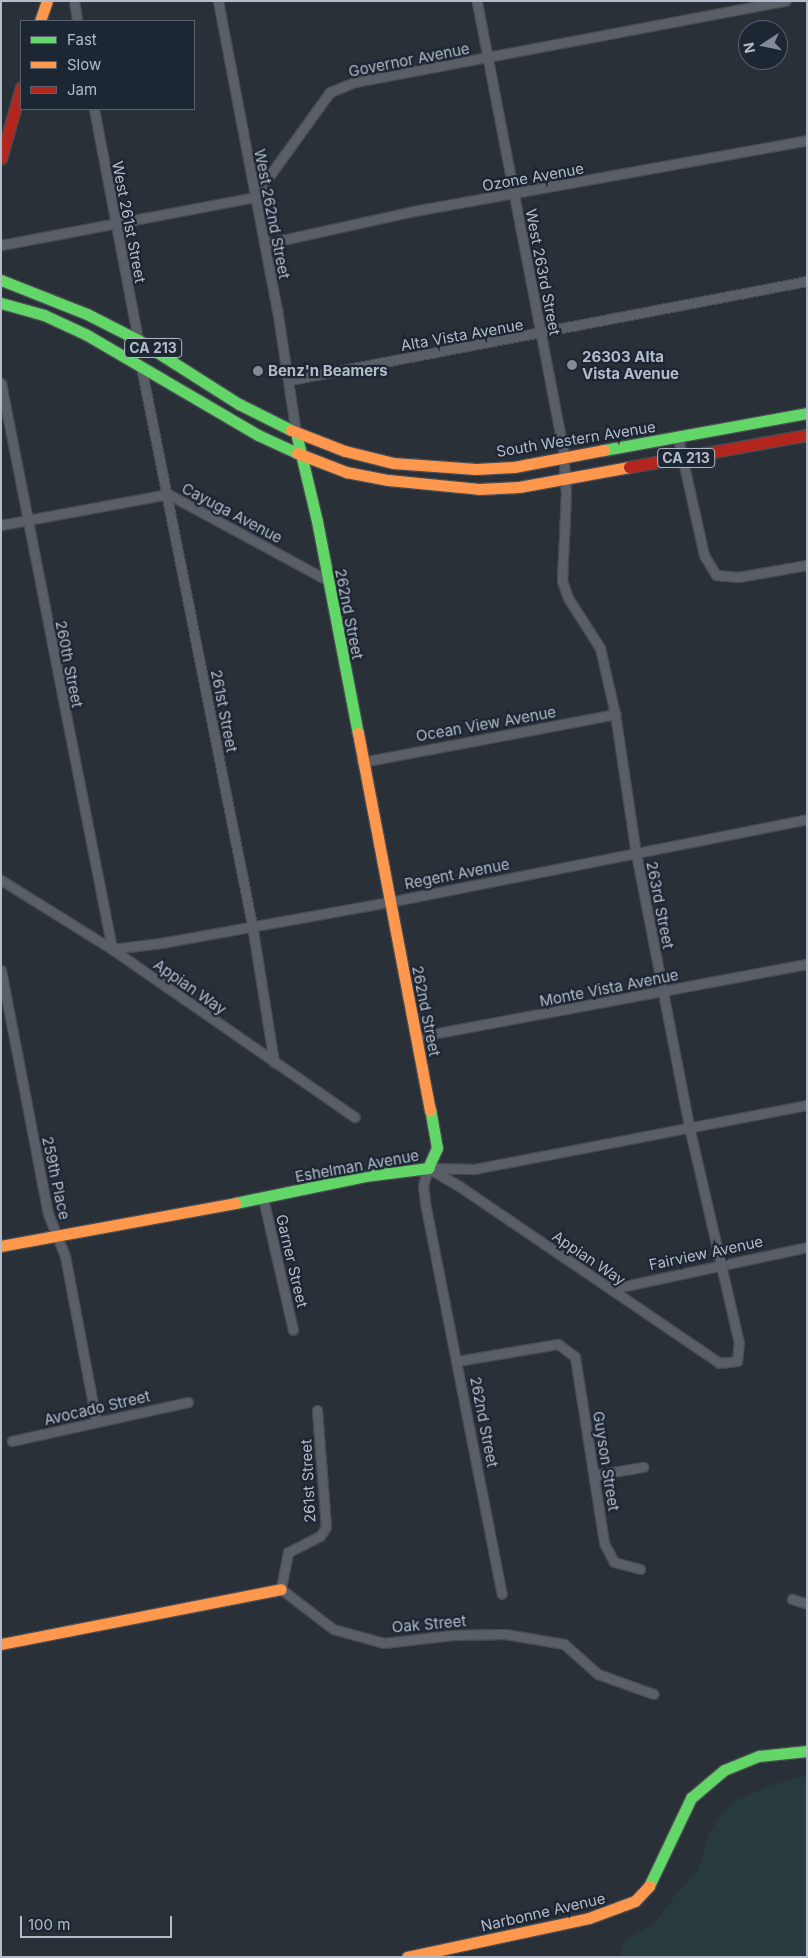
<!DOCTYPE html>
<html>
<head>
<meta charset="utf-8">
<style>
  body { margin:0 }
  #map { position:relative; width:808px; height:1958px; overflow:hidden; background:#2a3038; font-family:Inter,sans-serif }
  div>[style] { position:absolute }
  .green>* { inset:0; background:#273a3e }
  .roads { filter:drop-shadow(1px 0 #484c53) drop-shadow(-1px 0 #484c53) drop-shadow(0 1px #484c53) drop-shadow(0 -1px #484c53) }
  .street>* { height:9px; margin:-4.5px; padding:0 4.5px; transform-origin:4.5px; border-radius:4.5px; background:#5a5e66 }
  .fast>* { height:11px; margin:-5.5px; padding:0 5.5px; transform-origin:5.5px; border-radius:5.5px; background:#63d668 }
  .slow>* { height:11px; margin:-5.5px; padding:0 5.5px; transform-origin:5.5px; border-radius:5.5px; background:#ff974d }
  .jam>* { height:11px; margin:-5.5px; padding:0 5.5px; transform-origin:5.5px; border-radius:5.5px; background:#b3261e }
  .dots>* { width:14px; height:14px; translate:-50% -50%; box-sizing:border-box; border:2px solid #1d2633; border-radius:50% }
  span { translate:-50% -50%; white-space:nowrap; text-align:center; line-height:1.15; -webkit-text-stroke:4.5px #1d2633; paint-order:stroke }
  .shield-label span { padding:1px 4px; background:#1d2633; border:1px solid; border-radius:4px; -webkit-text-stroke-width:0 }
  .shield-label { font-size:14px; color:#b4bcc9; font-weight:700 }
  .street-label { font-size:15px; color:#b4bcc9 }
  .poi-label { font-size:15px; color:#b4bcc9; font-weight:700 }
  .left { translate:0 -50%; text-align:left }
  .frame { position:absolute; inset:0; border:2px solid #b4bcc9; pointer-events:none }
  .legend { position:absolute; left:20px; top:20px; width:175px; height:90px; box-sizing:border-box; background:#1d2633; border:1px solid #59626f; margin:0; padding:6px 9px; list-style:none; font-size:15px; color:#b4bcc9 }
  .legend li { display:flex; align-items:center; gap:10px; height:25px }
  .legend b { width:25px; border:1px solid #59626f }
  .north { position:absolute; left:738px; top:20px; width:50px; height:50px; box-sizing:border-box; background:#1d2633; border:1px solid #59626f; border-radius:50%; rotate:259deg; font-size:14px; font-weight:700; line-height:20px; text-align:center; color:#b4bcc9 }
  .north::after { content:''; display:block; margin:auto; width:18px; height:22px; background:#848b96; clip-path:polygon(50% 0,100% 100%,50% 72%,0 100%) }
  .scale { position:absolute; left:20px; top:1916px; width:152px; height:22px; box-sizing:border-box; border:2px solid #b4bcc9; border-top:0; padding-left:6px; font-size:15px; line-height:18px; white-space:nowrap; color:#b4bcc9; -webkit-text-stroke:4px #1d2633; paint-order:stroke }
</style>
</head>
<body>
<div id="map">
  <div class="green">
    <i style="clip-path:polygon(807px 1775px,807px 1957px,619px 1957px,624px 1941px,655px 1923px,677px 1893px,698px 1871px,709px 1835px,719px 1818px,737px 1800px,768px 1786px)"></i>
  </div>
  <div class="roads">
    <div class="street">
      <i style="left:74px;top:1px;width:20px;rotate:81deg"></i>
      <i style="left:218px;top:1px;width:314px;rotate:79.2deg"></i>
      <i style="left:277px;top:309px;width:125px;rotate:81.3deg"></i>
      <i style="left:94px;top:109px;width:235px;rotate:79.2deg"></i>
      <i style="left:264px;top:244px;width:154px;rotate:-12.4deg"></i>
      <i style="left:414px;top:211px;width:399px;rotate:-10.2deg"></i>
      <i style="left:1px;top:245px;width:258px;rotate:-10.7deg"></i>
      <i style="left:254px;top:197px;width:130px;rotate:-54.1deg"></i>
      <i style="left:330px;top:92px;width:27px;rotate:-22deg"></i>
      <i style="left:355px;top:82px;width:438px;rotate:-10.7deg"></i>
      <i style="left:141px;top:366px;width:570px;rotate:78.77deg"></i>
      <i style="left:252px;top:925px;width:139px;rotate:80.9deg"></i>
      <i style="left:290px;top:380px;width:526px;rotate:-10.84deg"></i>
      <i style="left:1px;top:383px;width:577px;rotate:78.9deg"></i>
      <i style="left:112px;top:949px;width:49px;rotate:-7deg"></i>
      <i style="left:161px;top:943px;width:232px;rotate:-10.2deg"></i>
      <i style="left:389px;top:902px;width:426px;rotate:-11.2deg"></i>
      <i style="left:678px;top:438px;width:120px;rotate:77.5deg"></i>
      <i style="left:704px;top:555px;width:23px;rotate:59deg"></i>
      <i style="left:716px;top:575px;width:22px;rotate:5deg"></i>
      <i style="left:738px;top:577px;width:70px;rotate:-9.9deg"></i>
      <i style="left:1px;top:525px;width:170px;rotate:-10.5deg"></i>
      <i style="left:168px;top:494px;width:181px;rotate:28.4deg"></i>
      <i style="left:362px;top:762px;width:258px;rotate:-10.7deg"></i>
      <i style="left:1px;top:880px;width:131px;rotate:31.9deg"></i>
      <i style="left:112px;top:949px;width:295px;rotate:34.7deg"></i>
      <i style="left:1px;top:970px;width:248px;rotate:79.1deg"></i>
      <i style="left:48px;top:1214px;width:45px;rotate:68deg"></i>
      <i style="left:65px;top:1256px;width:167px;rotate:79.3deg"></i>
      <i style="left:416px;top:1037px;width:398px;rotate:-10.6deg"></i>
      <i style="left:428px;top:1168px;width:36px;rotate:30deg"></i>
      <i style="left:459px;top:1186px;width:315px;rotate:34.2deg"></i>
      <i style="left:719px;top:1363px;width:18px;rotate:-6deg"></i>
      <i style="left:737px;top:1361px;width:18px;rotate:-84deg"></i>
      <i style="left:739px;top:1343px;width:223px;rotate:-103deg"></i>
      <i style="left:689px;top:1126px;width:277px;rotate:-101deg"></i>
      <i style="left:636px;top:854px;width:142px;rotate:-98.5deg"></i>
      <i style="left:615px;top:714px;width:68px;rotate:-102.8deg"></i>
      <i style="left:600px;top:648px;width:59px;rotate:-122.6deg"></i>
      <i style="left:568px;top:598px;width:18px;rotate:-109deg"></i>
      <i style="left:562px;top:581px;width:87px;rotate:-87.4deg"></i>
      <i style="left:566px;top:494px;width:45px;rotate:-93.8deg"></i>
      <i style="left:563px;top:449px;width:456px;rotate:-100.9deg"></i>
      <i style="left:428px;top:1168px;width:18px;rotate:106deg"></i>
      <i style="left:423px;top:1185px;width:23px;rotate:83deg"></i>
      <i style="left:426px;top:1208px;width:393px;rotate:78.9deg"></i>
      <i style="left:431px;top:1168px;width:43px;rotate:1.3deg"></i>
      <i style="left:474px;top:1169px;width:339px;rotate:-10.9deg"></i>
      <i style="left:263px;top:1198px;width:135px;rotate:77.2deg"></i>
      <i style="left:611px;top:1289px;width:200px;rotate:-12.1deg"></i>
      <i style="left:457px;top:1361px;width:102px;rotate:-9.6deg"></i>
      <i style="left:558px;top:1344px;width:21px;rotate:37deg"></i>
      <i style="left:575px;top:1357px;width:188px;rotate:81.1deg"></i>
      <i style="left:604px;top:1543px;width:21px;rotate:62deg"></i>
      <i style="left:614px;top:1562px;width:27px;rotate:15deg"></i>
      <i style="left:317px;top:1410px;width:117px;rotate:85.6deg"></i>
      <i style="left:326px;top:1527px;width:11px;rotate:124deg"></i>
      <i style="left:320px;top:1536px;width:36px;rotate:153deg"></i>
      <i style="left:288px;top:1552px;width:38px;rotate:101deg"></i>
      <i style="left:281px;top:1589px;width:66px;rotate:37.6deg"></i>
      <i style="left:333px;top:1629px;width:53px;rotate:15.4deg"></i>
      <i style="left:384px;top:1643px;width:69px;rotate:-6.6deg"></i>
      <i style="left:453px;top:1635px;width:52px;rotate:-1.1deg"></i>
      <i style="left:505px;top:1634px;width:60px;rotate:9.6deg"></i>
      <i style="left:564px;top:1644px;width:45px;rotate:41.4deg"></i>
      <i style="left:598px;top:1674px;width:59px;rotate:19.7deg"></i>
      <i style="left:12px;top:1441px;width:180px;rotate:-12.5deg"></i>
      <i style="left:595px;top:1475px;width:49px;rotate:-9.5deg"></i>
      <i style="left:792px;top:1599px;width:16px;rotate:18deg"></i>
    </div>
    <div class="fast">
      <i style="left:1px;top:280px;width:92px;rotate:21.6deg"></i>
      <i style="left:87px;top:314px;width:57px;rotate:27deg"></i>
      <i style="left:138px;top:340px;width:120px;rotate:32.4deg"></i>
      <i style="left:239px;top:404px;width:58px;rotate:26.6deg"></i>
      <i style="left:1px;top:303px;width:45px;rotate:15.6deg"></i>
      <i style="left:44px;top:315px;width:47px;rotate:24.9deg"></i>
      <i style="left:87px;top:335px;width:198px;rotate:30.3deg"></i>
      <i style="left:258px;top:435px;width:43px;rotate:24.8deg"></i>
      <i style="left:296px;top:433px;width:90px;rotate:76.6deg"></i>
      <i style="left:317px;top:521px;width:216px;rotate:79.1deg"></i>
      <i style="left:604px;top:450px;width:206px;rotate:-10.3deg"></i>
      <i style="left:235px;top:1203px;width:133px;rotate:-11.7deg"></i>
      <i style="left:365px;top:1176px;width:64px;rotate:-7.2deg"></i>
      <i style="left:428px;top:1168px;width:22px;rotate:-66deg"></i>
      <i style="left:437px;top:1148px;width:39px;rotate:-100deg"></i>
      <i style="left:649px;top:1886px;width:98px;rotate:-64.5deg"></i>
      <i style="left:691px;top:1798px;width:43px;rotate:-40.3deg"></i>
      <i style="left:724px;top:1770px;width:38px;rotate:-22deg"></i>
      <i style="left:759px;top:1756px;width:48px;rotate:-5.9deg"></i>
    </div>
    <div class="slow">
      <i style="left:40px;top:21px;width:21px;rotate:-71deg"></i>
      <i style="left:291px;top:430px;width:58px;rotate:21.3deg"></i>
      <i style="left:345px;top:451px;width:49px;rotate:14deg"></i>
      <i style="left:393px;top:463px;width:83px;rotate:4.1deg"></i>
      <i style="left:476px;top:469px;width:38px;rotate:-3deg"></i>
      <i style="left:514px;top:467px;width:92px;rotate:-10.7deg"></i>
      <i style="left:297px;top:453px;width:53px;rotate:21.2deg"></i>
      <i style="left:346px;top:472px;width:43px;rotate:10.8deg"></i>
      <i style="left:388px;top:480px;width:91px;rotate:5.6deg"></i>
      <i style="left:479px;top:489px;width:40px;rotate:-2.9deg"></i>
      <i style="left:519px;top:487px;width:112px;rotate:-10.3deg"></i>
      <i style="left:358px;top:733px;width:384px;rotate:79.2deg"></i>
      <i style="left:1px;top:1246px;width:238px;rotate:-10.4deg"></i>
      <i style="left:1px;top:1644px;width:285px;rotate:-11.1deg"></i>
      <i style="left:407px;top:1957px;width:186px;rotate:-12.1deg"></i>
      <i style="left:589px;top:1918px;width:49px;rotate:-20.3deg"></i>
      <i style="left:635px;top:1901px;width:21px;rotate:-47deg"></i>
    </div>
    <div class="jam">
      <i style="left:1px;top:158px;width:73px;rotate:-74.1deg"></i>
      <i style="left:629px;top:467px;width:181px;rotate:-10.2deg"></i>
    </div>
  </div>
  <div class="dots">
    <i style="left:572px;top:365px;background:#848b96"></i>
    <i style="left:258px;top:371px;background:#848b96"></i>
  </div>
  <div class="shield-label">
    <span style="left:153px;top:348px">CA 213</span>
    <span style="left:686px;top:458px">CA 213</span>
  </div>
  <div class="street-label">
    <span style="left:409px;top:60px;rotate:-11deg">Governor Avenue</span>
    <span style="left:533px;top:177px;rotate:-10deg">Ozone Avenue</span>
    <span style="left:272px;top:214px;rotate:79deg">West 262nd Street</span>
    <span style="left:129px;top:222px;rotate:79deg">West 261st Street</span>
    <span style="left:543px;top:272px;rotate:79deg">West 263rd Street</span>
    <span style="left:462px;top:335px;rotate:-10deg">Alta Vista Avenue</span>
    <span style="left:576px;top:439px;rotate:-9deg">South Western Avenue</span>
    <span style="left:232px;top:513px;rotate:28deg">Cayuga Avenue</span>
    <span style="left:349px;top:614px;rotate:79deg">262nd Street</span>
    <span style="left:69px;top:664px;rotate:79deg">260th Street</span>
    <span style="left:224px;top:711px;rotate:79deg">261st Street</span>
    <span style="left:486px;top:724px;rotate:-10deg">Ocean View Avenue</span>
    <span style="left:457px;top:874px;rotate:-11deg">Regent Avenue</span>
    <span style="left:660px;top:905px;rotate:79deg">263rd Street</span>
    <span style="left:190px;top:987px;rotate:35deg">Appian Way</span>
    <span style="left:609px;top:988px;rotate:-11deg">Monte Vista Avenue</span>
    <span style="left:426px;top:1011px;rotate:79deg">262nd Street</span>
    <span style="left:357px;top:1166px;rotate:-10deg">Eshelman Avenue</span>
    <span style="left:56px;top:1178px;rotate:78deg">259th Place</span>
    <span style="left:706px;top:1253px;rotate:-12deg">Fairview Avenue</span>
    <span style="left:589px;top:1258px;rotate:34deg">Appian Way</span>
    <span style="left:292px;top:1261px;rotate:77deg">Garner Street</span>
    <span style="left:97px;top:1408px;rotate:-13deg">Avocado Street</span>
    <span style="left:484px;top:1422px;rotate:79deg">262nd Street</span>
    <span style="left:606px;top:1461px;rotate:81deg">Guyson Street</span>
    <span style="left:308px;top:1481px;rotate:-93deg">261st Street</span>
    <span style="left:429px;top:1624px;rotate:-5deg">Oak Street</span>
    <span style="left:543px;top:1912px;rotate:-13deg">Narbonne Avenue</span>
  </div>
  <div class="poi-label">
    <span class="left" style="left:582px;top:365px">26303 Alta<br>Vista Avenue</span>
    <span class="left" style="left:268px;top:371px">Benz'n Beamers</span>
  </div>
  <div class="frame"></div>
  <ul class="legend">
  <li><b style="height:6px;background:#63d668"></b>Fast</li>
  <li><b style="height:6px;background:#ff974d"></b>Slow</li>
  <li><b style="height:6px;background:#b3261e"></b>Jam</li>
  </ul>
  <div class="north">N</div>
  <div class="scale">100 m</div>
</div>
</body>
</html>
